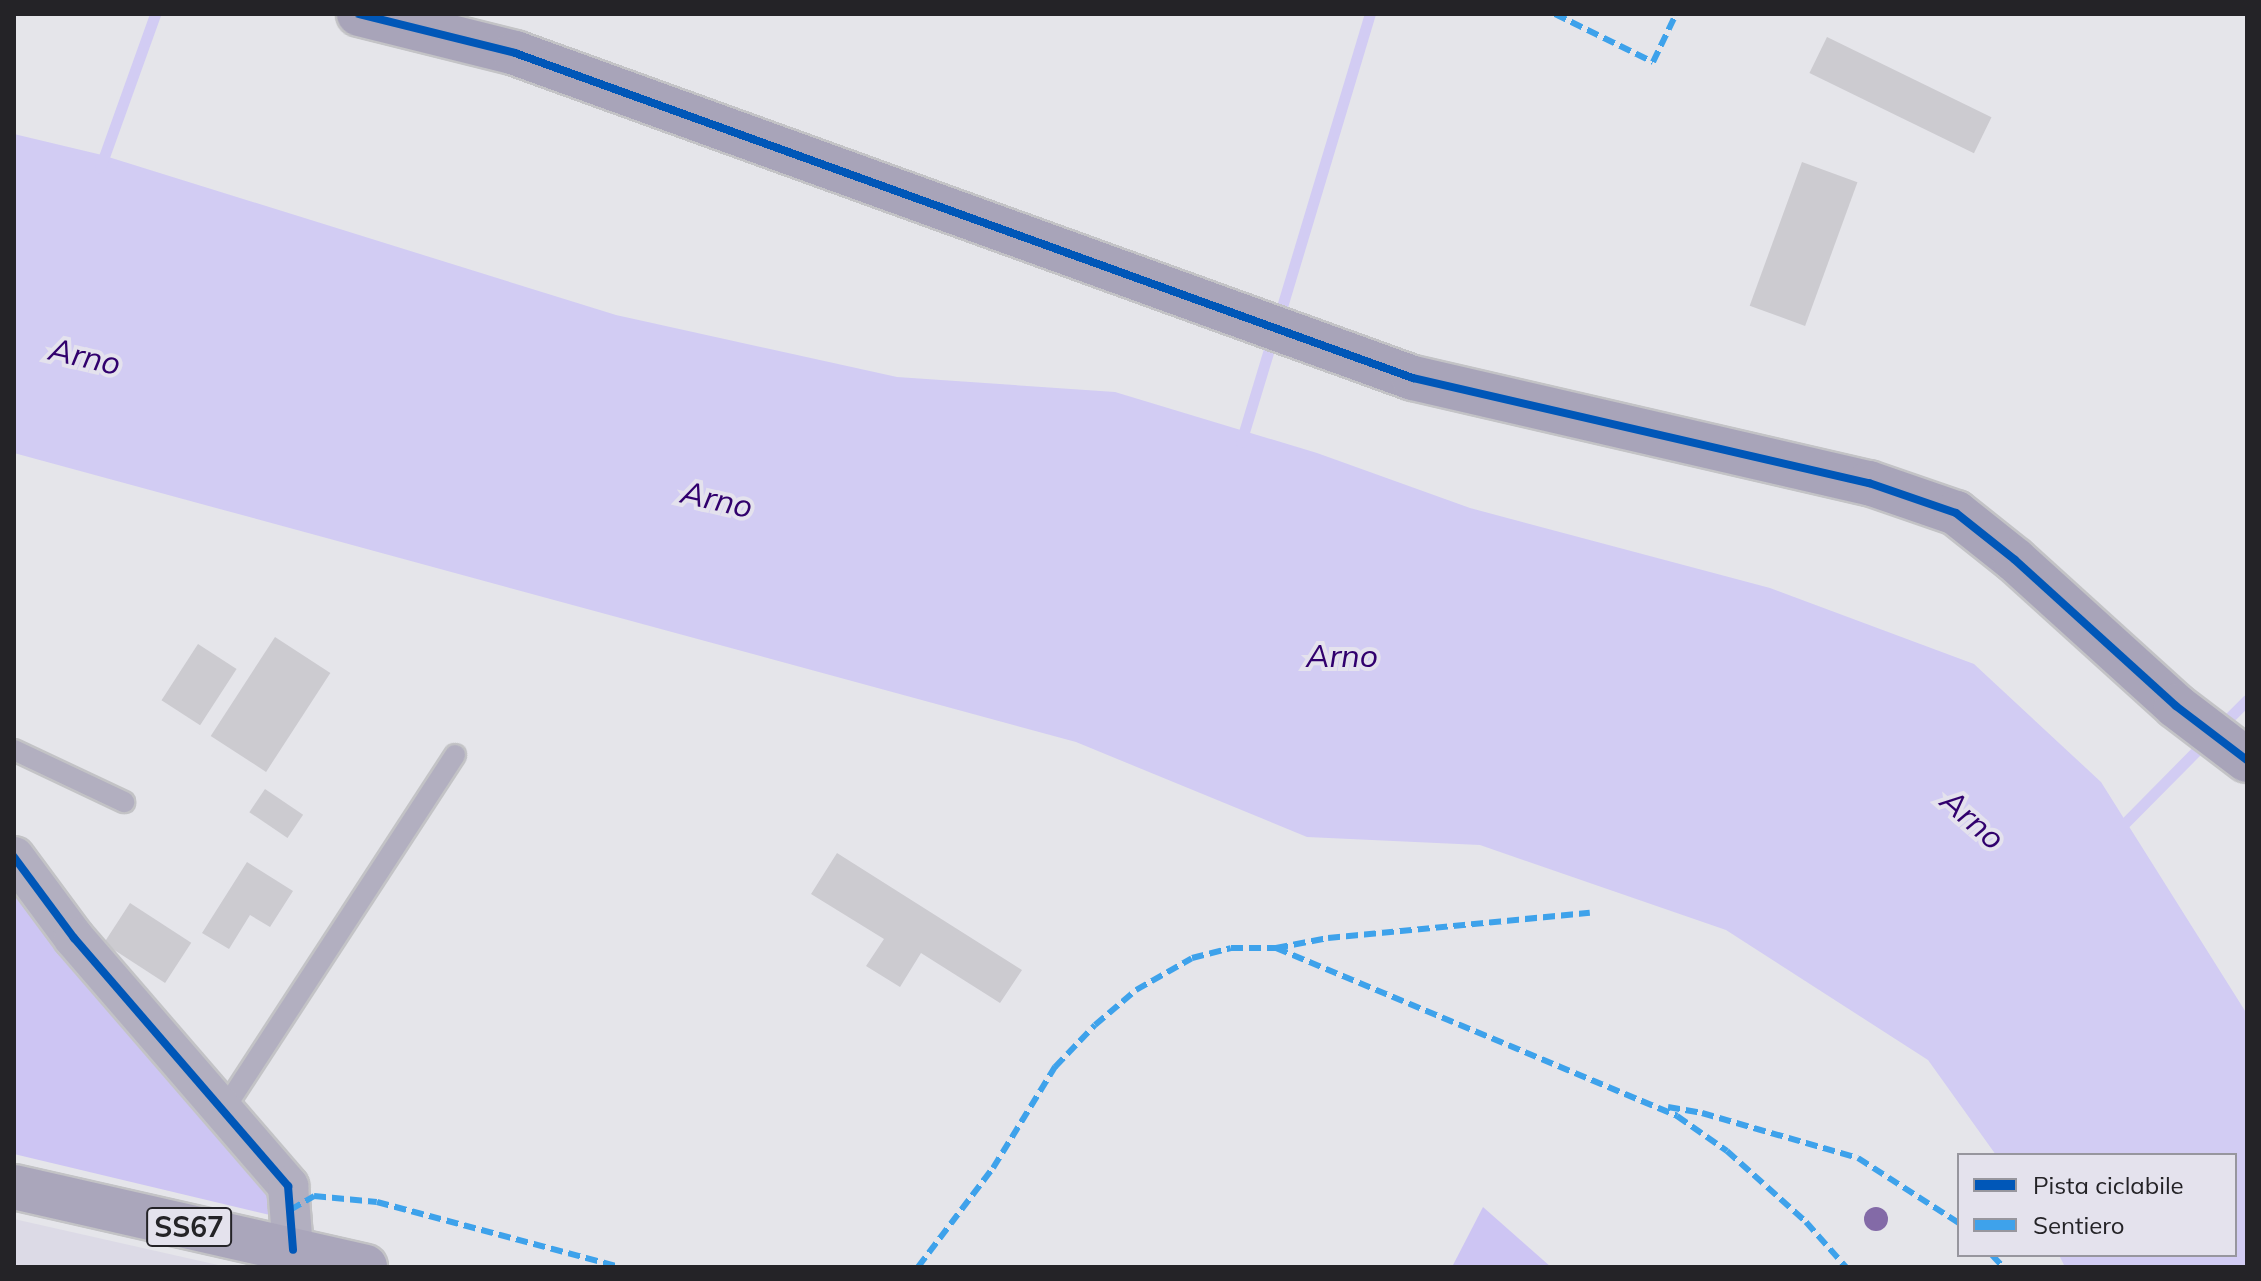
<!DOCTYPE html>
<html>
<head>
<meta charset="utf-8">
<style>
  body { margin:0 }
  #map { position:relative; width:2261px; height:1281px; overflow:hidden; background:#e5e5ea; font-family:Mulish,sans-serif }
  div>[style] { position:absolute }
  .built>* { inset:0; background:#dcdae6 }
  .green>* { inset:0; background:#cdc5f3 }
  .water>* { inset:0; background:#d2ccf3 }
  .stream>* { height:11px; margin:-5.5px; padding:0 5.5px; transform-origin:5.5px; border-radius:5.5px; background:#d2ccf3 }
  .building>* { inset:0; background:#cccbd0; transform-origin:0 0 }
  .roads { filter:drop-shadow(2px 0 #c3c3c6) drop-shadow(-2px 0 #c3c3c6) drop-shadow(0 2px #c3c3c6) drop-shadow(0 -2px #c3c3c6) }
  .lane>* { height:20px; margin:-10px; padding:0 10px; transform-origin:10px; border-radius:10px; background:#b2afc0 }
  .street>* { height:40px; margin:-20px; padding:0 20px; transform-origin:20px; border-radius:20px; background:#b2afc0 }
  .secondary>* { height:44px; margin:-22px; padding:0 22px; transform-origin:22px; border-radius:22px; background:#a8a4b9 }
  .primary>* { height:44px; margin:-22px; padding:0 22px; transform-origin:22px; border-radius:22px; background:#aaa6bb }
  .quiet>* { height:6px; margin-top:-3px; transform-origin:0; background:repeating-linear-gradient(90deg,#3ea2eb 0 12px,transparent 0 18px) }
  .cycleway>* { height:8px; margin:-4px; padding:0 4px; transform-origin:4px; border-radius:4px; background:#0057b8 }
  .trees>* { width:24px; height:24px; margin:-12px; border-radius:50%; background:#836aa7 }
  span { translate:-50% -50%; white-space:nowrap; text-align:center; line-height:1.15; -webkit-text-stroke:8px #e4e2ed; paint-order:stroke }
  .shield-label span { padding:2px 6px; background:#e4e2ed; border:2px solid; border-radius:6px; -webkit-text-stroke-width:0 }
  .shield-label { font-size:28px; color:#242327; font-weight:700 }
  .water-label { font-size:32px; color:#31006d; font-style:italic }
  .frame { position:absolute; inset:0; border:16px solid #242327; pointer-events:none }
  .legend { position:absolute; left:1957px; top:1153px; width:280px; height:104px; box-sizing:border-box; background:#e4e2ed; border:2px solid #97969e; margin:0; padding:10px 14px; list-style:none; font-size:24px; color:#242327 }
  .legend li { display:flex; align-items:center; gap:16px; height:40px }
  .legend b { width:40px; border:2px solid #97969e }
</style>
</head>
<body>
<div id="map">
  <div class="built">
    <i style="clip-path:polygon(14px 1219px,227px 1267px,14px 1267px)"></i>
  </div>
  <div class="green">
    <i style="clip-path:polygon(14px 885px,270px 1187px,270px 1215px,14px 1154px)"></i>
    <i style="clip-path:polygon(1483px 1207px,1551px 1267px,1452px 1267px)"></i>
  </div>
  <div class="water">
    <i style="clip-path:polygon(14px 134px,102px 155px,616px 315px,897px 377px,1115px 392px,1317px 453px,1470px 508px,1770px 588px,1974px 664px,2101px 782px,2247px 1014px,2247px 1267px,2065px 1267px,2059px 1255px,2235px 1255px,2235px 1155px,1996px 1155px,1928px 1060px,1726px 930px,1480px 845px,1307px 837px,1076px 742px,14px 453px)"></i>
  </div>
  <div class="stream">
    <i style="left:100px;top:168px;width:164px;rotate:-70.3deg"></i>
    <i style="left:1278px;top:320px;width:320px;rotate:-73.3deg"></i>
    <i style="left:1241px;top:442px;width:111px;rotate:-73.2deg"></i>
    <i style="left:2219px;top:728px;width:40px;rotate:-45deg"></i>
    <i style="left:2118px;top:830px;width:127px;rotate:-45.3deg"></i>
  </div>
  <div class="building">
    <i style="left:1827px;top:37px;width:183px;height:40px;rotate:26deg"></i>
    <i style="left:1802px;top:162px;width:59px;height:153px;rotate:20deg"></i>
    <i style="left:275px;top:637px;width:66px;height:118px;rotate:33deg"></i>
    <i style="left:198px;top:644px;width:46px;height:67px;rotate:33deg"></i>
    <i style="left:265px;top:789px;width:46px;height:28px;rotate:34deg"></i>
    <i style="clip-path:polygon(837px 853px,1022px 970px,1000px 1003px,921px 953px,900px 987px,866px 966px,884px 939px,811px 894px)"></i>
    <i style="clip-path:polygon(247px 862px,293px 891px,270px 927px,250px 915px,229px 949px,202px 933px)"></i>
    <i style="left:130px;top:903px;width:73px;height:48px;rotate:33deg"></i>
  </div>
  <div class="roads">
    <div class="lane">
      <i style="left:14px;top:750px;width:122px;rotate:25.3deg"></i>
      <i style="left:223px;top:1111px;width:425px;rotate:-56.9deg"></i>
    </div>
    <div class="street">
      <i style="left:14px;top:857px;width:101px;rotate:53.5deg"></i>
      <i style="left:74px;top:938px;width:328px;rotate:49.2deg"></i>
      <i style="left:288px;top:1186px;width:64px;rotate:85.5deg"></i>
    </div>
    <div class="secondary">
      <i style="left:359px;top:14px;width:161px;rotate:14deg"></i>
      <i style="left:515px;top:53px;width:955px;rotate:19.9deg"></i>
      <i style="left:1413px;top:378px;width:468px;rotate:13deg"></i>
      <i style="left:1869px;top:483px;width:92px;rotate:19deg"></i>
      <i style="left:1956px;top:513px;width:75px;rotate:38.5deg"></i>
      <i style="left:2015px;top:560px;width:217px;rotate:42.2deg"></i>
      <i style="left:2176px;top:706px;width:89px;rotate:37.3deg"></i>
    </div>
    <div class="primary">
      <i style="left:14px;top:1187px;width:360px;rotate:12.8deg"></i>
    </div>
  </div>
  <div class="quiet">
    <i style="left:1555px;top:14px;width:109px;rotate:26.1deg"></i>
    <i style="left:1653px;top:62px;width:53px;rotate:-64.4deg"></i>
    <i style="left:1276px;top:948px;width:53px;rotate:-10.9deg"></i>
    <i style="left:1328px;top:938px;width:263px;rotate:-5.5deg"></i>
    <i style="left:1668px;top:1107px;width:35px;rotate:10deg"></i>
    <i style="left:1702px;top:1113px;width:162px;rotate:16.1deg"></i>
    <i style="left:1858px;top:1158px;width:120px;rotate:32.8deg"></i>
    <i style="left:290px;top:1210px;width:28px;rotate:-30deg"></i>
    <i style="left:314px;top:1196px;width:63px;rotate:5.4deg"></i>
    <i style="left:377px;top:1202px;width:251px;rotate:15deg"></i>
    <i style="left:1992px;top:1255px;width:16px;rotate:47deg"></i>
    <i style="left:918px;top:1267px;width:124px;rotate:-52.9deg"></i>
    <i style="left:993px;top:1168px;width:119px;rotate:-58.5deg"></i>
    <i style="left:1055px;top:1067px;width:58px;rotate:-46.4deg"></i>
    <i style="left:1095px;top:1025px;width:54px;rotate:-40.5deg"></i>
    <i style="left:1136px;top:990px;width:64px;rotate:-29.7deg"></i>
    <i style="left:1192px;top:958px;width:40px;rotate:-14.4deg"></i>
    <i style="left:1231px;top:948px;width:45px"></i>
    <i style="left:1276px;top:948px;width:435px;rotate:22.7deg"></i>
    <i style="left:1677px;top:1116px;width:61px;rotate:35deg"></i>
    <i style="left:1727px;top:1151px;width:106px;rotate:41.9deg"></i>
    <i style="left:1806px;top:1222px;width:60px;rotate:48.4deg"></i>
  </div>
  <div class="cycleway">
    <i style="left:359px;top:14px;width:161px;rotate:14deg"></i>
    <i style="left:515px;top:53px;width:955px;rotate:19.9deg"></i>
    <i style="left:1413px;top:378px;width:468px;rotate:13deg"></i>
    <i style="left:1869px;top:483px;width:92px;rotate:19deg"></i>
    <i style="left:1956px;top:513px;width:75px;rotate:38.5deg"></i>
    <i style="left:2015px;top:560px;width:217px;rotate:42.2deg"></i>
    <i style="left:2176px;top:706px;width:89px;rotate:37.3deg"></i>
    <i style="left:14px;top:857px;width:101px;rotate:53.5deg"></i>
    <i style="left:74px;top:938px;width:328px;rotate:49.2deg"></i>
    <i style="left:288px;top:1186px;width:64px;rotate:85.5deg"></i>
  </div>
  <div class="trees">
    <i style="left:1876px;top:1219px"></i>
  </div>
  <div class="shield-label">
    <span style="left:189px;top:1227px">SS67</span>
  </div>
  <div class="water-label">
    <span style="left:85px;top:356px;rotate:13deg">Arno</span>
    <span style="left:717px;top:499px;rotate:13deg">Arno</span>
    <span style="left:1342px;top:655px">Arno</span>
    <span style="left:1973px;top:819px;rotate:41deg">Arno</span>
  </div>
  <div class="frame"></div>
  <ul class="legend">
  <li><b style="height:10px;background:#0057b8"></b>Pista ciclabile</li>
  <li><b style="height:10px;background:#3ea2eb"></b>Sentiero</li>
  </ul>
</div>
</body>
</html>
